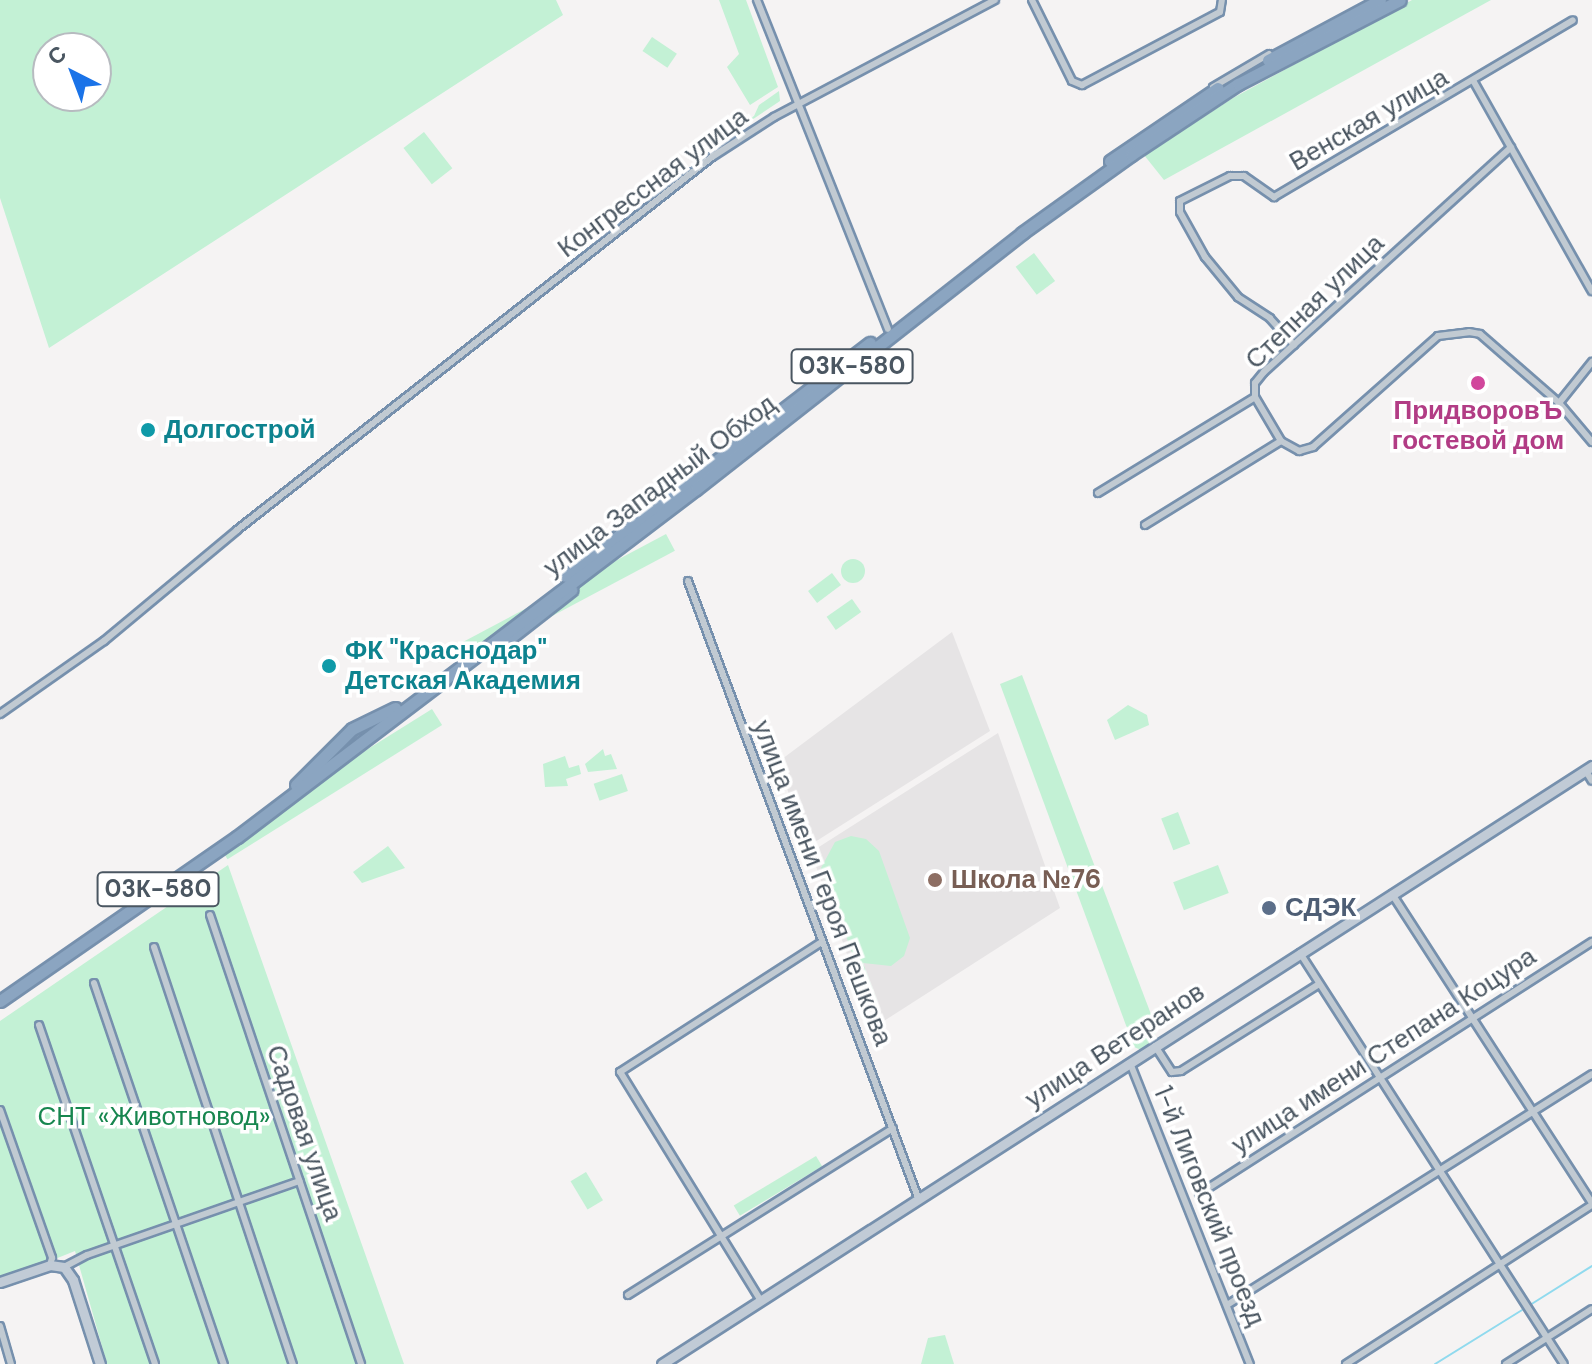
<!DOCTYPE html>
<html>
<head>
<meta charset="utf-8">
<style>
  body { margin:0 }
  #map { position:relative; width:1592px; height:1364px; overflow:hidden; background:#f5f3f3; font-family:"DM Sans",sans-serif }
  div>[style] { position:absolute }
  .education>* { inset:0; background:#e6e4e5 }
  .green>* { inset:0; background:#c3f1d5; transform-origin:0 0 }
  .round { border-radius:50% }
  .stream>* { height:2px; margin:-1px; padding:0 1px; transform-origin:1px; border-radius:1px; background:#90daee }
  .roads { filter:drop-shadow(2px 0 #7690ad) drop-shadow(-2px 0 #7690ad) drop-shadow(0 2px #7690ad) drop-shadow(0 -2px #7690ad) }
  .street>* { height:6px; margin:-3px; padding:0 3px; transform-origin:3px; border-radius:3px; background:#c1cad2 }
  .secondary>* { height:9px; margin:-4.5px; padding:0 4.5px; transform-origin:4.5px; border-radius:4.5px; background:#c1cbd6 }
  .highway>* { height:11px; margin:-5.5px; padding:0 5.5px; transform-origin:5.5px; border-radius:5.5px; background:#8ba5c1 }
  .dots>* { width:22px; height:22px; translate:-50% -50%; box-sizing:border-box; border:4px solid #fff; border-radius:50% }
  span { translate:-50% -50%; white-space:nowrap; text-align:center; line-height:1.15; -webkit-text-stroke:7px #fff; paint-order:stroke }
  .shield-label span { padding:2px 6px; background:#fff; border:2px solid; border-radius:6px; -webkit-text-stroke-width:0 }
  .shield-label { font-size:24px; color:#4a5661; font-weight:700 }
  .street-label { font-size:26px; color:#4a5661 }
  .hotel-label { font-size:26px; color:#b23c85; font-weight:700 }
  .culture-label { font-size:26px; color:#0d838f; font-weight:700 }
  .left { translate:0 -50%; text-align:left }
  .education-label { font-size:26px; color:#785e54; font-weight:700 }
  .service-label { font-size:26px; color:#4e5e75; font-weight:700 }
  .park-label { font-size:26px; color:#17864f }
  .north { position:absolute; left:32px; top:32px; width:80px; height:80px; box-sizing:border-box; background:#fff; border:2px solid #b7bbc0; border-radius:50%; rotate:318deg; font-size:22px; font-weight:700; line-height:32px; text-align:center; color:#4a5661 }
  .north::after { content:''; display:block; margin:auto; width:28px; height:36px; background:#1a73e8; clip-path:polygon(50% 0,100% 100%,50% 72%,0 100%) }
</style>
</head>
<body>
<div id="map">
  <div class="education">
    <i style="clip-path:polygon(952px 632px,990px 731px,807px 847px,778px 762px)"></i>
    <i style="clip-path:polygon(998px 733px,1060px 908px,873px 1028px,811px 852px)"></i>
  </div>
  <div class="green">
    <i style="clip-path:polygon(evenodd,0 0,556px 0,563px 15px,49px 348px,0 198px,0 0,96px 48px,96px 96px,48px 96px,48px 48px,96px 48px)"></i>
    <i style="clip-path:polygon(719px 0,746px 0,778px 87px,750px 105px,727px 67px,739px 54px)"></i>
    <i style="clip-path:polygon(1412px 0,1491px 0,1164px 180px,1144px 155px,1233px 98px)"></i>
    <i style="left:652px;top:37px;width:30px;height:17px;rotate:34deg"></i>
    <i style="clip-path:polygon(779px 91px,780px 101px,710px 148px,708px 146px,754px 116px,759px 105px)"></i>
    <i style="left:424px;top:132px;width:46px;height:26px;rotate:52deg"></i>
    <i style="left:1034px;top:253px;width:35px;height:23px;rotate:53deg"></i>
    <i style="left:666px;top:534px;width:19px;height:246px;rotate:62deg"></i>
    <i class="round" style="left:841px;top:559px;width:24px;height:24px"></i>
    <i style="left:832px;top:573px;width:15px;height:30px;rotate:53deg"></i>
    <i style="left:852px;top:599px;width:16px;height:31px;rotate:55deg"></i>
    <i style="clip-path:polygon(1022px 675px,1157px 1030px,1146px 1052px,1134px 1047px,1000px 684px)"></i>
    <i style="clip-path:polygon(1128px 705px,1147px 715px,1149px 725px,1115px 740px,1107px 720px)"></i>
    <i style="left:432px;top:709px;width:19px;height:253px;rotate:58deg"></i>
    <i style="clip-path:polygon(603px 749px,605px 756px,611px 754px,617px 769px,588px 772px,585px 764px)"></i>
    <i style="clip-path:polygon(565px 756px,569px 768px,579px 765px,581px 774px,566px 779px,568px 786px,545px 787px,543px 764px)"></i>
    <i style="left:622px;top:774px;width:18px;height:30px;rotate:71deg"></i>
    <i style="left:1178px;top:812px;width:34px;height:18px;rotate:69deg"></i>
    <i style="clip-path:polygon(851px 836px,866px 839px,879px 851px,910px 938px,904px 956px,891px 966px,863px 963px,877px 1001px,871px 1004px,821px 868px,835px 842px)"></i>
    <i style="clip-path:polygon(388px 846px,405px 868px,362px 883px,353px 872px)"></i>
    <i style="clip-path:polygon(228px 865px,404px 1364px,107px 1364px,75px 1251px,0 1281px,0 1021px)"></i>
    <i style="left:1218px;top:865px;width:30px;height:48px;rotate:69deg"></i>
    <i style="left:816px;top:1156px;width:12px;height:96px;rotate:59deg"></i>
    <i style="left:586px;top:1172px;width:33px;height:18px;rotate:59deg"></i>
    <i style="clip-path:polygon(945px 1335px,954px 1364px,921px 1364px,928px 1338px)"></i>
  </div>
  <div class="stream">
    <i style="left:1530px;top:1305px;width:73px;rotate:-32.2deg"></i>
    <i style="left:1435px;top:1364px;width:102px;rotate:-31.8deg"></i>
  </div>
  <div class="roads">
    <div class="street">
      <i style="left:757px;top:0;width:354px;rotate:68.3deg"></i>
      <i style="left:1032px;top:0;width:90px;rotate:63.7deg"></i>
      <i style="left:1072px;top:81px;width:11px;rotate:22deg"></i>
      <i style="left:1082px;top:85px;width:156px;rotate:-27.9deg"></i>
      <i style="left:1220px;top:12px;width:12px;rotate:-81deg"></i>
      <i style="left:1474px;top:82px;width:240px;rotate:60.6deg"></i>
      <i style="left:1213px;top:87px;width:65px;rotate:-30.5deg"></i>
      <i style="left:1294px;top:345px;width:36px;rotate:-132deg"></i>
      <i style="left:1270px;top:318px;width:38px;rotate:-147deg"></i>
      <i style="left:1238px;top:297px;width:52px;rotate:-129.5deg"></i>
      <i style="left:1205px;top:257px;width:51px;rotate:-119.1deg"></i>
      <i style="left:1180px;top:212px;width:11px;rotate:-90deg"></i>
      <i style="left:1180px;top:201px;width:56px;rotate:-26.6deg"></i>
      <i style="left:1230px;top:176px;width:14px"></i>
      <i style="left:1244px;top:176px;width:37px;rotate:35deg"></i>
      <i style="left:1274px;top:197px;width:347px;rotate:-30.6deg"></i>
      <i style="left:1255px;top:397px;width:51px;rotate:59.4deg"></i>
      <i style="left:1281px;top:441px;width:21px;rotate:29deg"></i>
      <i style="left:1299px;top:451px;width:15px;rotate:-16deg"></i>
      <i style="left:1313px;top:447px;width:167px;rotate:-41.6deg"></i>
      <i style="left:1438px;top:336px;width:31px;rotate:-7deg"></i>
      <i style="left:1469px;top:332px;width:11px;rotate:10deg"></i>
      <i style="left:1480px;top:334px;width:105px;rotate:41.1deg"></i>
      <i style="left:1559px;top:403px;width:51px;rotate:49.8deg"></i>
      <i style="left:1559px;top:403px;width:53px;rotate:-51.2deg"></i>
      <i style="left:1098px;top:493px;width:184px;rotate:-31.4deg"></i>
      <i style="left:1255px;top:397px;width:14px;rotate:-90deg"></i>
      <i style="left:1255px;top:383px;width:14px;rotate:-51deg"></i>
      <i style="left:1264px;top:372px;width:334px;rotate:-42.3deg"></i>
      <i style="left:1145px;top:525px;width:160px;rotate:-31.7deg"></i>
      <i style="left:688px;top:581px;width:661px;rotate:69.54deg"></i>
      <i style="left:0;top:714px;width:127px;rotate:-35.1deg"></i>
      <i style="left:104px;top:641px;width:173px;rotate:-39.8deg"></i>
      <i style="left:237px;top:530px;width:604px;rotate:-38.14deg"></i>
      <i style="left:712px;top:157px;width:74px;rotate:-32.8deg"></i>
      <i style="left:774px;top:117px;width:250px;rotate:-27.9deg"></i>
      <i style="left:1587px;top:773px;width:9px;rotate:58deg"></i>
      <i style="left:1392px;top:894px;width:368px;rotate:57.1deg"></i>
      <i style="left:210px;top:915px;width:474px;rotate:71.4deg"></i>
      <i style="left:154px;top:947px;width:440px;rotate:71.6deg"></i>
      <i style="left:1300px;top:953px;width:488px;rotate:57.3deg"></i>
      <i style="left:94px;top:983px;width:403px;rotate:71.2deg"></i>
      <i style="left:39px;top:1025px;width:358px;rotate:71.1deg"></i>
      <i style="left:1155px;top:1046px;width:31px;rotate:57deg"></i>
      <i style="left:1172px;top:1072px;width:9px;rotate:-6deg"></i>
      <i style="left:1181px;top:1071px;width:163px;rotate:-32.2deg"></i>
      <i style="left:1130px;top:1063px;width:324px;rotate:68.3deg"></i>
      <i style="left:0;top:1110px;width:157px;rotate:70.6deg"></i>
      <i style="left:52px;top:1258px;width:7px;rotate:106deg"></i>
      <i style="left:1199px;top:1194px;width:467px;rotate:-32.7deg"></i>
      <i style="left:64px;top:1267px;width:26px;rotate:-28deg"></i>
      <i style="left:87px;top:1255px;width:225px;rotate:-19.2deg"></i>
      <i style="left:628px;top:1295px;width:313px;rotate:-32.2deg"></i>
      <i style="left:761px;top:1301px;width:269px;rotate:-121.6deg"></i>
      <i style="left:620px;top:1072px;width:238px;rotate:-32.8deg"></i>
      <i style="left:1227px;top:1305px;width:432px;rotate:-32.3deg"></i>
      <i style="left:0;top:1326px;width:40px;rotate:74deg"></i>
      <i style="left:1346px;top:1364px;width:293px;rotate:-32.9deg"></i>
      <i style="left:1506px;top:1364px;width:102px;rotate:-32.6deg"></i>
    </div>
    <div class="secondary">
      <i style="left:0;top:1282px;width:53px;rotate:-18.8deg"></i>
      <i style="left:50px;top:1265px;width:14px;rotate:8deg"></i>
      <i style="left:64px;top:1267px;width:16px;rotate:55deg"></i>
      <i style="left:73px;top:1280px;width:88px;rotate:72.2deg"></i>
      <i style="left:662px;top:1364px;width:1106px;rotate:-32.74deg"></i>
    </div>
    <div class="highway">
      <i style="left:1268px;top:60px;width:127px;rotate:-28.2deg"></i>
      <i style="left:1110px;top:161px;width:130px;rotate:-34.1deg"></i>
      <i style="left:566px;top:576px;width:383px;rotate:-37.5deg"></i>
      <i style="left:502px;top:644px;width:88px;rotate:-38deg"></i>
      <i style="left:296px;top:785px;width:79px;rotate:-45deg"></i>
      <i style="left:352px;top:729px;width:48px;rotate:-26deg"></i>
      <i style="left:0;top:1001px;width:288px;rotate:-34.7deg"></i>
      <i style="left:237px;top:837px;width:576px;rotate:-37.17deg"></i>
      <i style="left:696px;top:489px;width:415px;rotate:-38.1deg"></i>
      <i style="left:1022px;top:233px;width:134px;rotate:-35.6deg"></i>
      <i style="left:1131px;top:155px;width:128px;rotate:-33.6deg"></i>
      <i style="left:1238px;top:84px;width:182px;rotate:-27.4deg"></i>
    </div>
  </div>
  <div class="dots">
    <i style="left:1478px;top:383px;background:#d1479c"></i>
    <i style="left:148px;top:430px;background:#0f9aa8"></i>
    <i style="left:329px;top:666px;background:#0f9aa8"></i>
    <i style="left:935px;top:880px;background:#8d6e63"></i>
    <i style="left:1269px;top:908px;background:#5c6f8a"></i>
  </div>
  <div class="shield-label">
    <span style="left:852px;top:366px">03К-580</span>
    <span style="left:158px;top:889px">03К-580</span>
  </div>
  <div class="street-label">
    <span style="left:1369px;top:120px;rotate:-30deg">Венская улица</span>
    <span style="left:653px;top:183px;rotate:-37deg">Конгрессная улица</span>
    <span style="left:1315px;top:302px;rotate:-44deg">Степная улица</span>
    <span style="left:660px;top:486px;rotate:-37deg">улица Западный Обход</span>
    <span style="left:822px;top:883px;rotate:69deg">улица имени Героя Пешкова</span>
    <span style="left:1115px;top:1046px;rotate:-33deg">улица Ветеранов</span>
    <span style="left:1384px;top:1051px;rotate:-33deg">улица имени Степана Коцура</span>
    <span style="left:304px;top:1133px;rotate:71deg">Садовая улица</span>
    <span style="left:1209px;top:1206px;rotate:68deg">1-й Лиговский проезд</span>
  </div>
  <div class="hotel-label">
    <span style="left:1478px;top:426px">ПридворовЪ<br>гостевой дом</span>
  </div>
  <div class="culture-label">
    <span class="left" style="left:164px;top:430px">Долгострой</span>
    <span class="left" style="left:345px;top:666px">ФК "Краснодар"<br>Детская Академия</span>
  </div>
  <div class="education-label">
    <span class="left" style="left:951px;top:880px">Школа №76</span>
  </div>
  <div class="service-label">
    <span class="left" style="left:1285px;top:908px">СДЭК</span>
  </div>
  <div class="park-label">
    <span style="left:154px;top:1117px">СНТ «Животновод»</span>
  </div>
  <div class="north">С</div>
</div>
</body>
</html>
